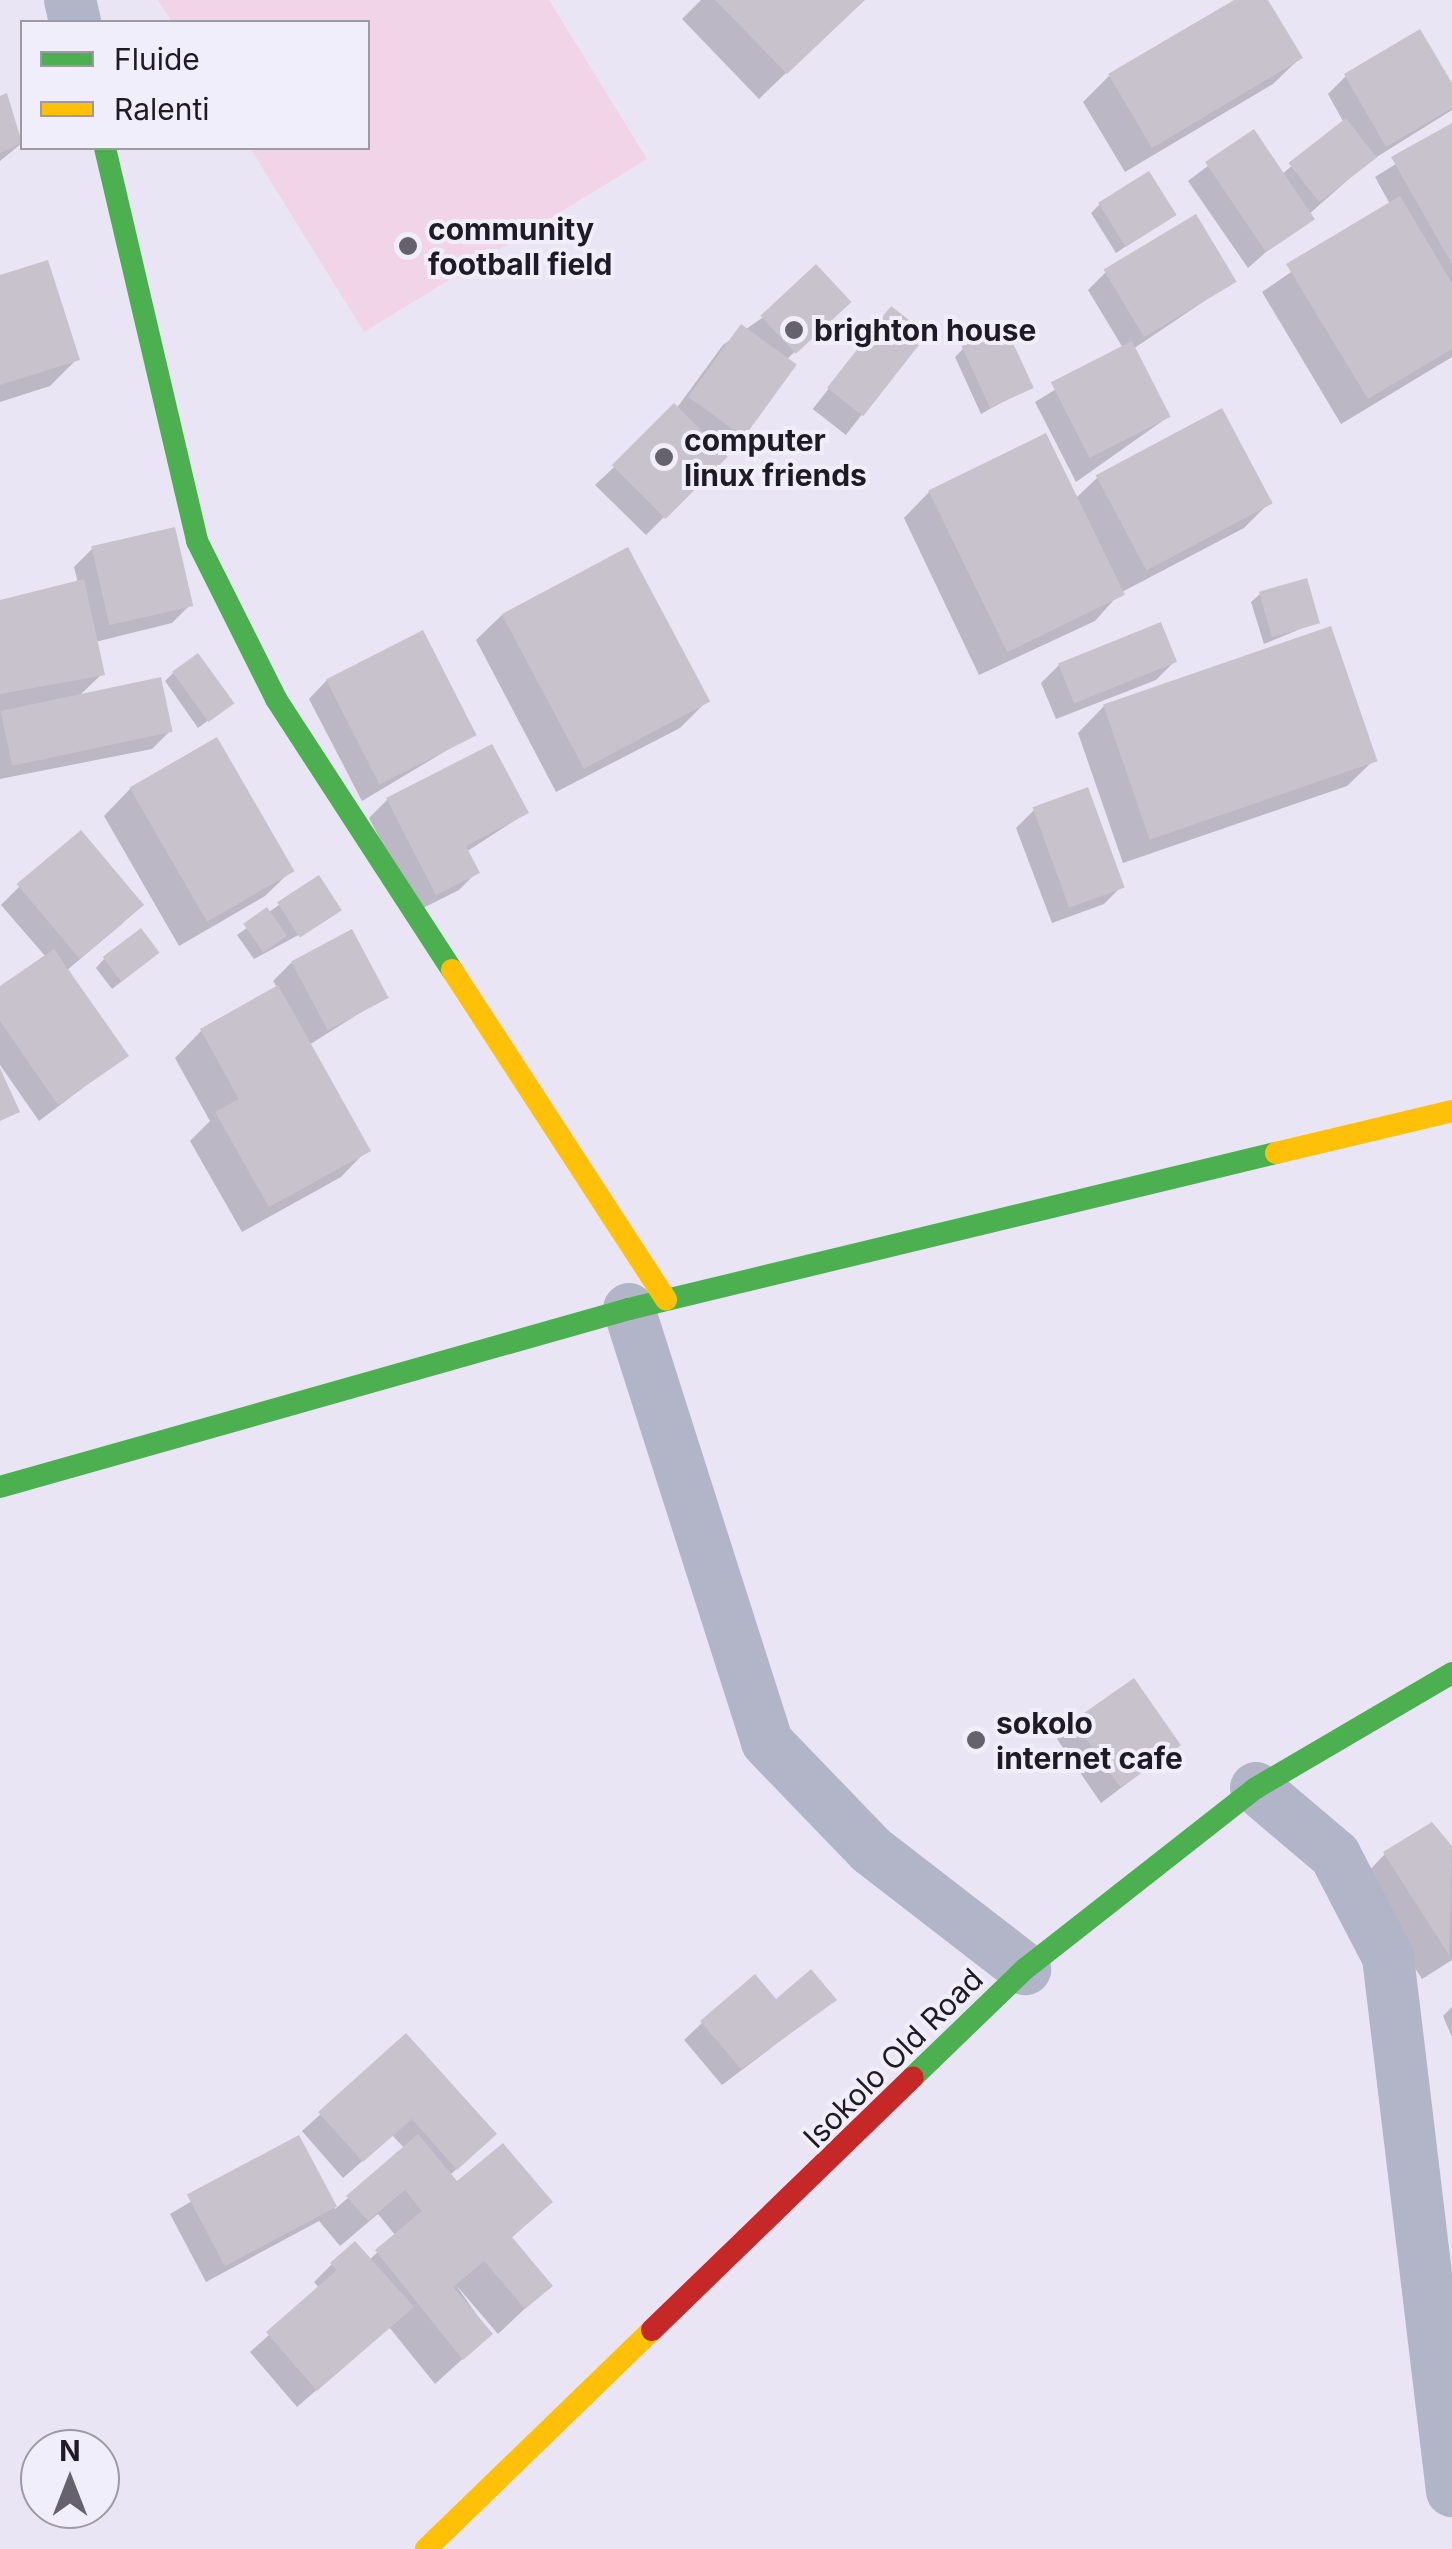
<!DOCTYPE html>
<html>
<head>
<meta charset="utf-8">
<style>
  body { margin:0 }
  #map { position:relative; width:1452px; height:2549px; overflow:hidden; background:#eae5f5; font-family:Inter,sans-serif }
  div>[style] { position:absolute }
  .green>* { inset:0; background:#f1d4e8 }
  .shadow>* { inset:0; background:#0003; transform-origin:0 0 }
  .building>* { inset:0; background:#c8c2cd; transform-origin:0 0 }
  .street>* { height:52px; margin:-26px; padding:0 26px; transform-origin:26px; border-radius:26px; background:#b2b5c7 }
  .fast>* { height:22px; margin:-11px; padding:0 11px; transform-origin:11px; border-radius:11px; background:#4caf50 }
  .slow>* { height:22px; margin:-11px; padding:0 11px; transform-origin:11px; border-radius:11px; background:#ffc107 }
  .jam>* { height:22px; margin:-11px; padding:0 11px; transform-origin:11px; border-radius:11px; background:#c62828 }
  .dots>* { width:28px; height:28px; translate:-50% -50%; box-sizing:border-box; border:5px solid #f1eefb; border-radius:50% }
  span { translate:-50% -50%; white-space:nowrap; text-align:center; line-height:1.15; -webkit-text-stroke:8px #f1eefb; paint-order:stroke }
  .poi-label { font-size:30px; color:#1e1b26; font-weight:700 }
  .left { translate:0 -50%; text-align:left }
  .street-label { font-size:30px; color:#1e1b26 }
  .legend { position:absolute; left:20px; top:20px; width:350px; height:130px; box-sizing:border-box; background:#f1eefb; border:2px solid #9d9aa6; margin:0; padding:12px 18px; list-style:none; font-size:30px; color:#1e1b26 }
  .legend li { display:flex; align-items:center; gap:20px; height:50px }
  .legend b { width:50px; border:2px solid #9d9aa6 }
  .north { position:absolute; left:20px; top:2429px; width:100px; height:100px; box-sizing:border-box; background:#f1eefb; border:2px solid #9d9aa6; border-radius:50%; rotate:0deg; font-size:28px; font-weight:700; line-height:40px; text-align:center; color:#1e1b26 }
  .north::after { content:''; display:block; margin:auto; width:35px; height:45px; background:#65626e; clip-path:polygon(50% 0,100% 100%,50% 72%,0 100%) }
</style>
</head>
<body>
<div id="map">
  <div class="green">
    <i style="clip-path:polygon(158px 0,549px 0,647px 159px,364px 332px,250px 148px,368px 148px,368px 22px,172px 22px)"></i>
  </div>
  <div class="shadow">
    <i style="clip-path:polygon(701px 0,862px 0,759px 99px,682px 19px)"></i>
    <i style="clip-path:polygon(1239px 0,1265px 0,1300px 58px,1273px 84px,1125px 172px,1083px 102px,1109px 76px)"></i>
    <i style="clip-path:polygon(1346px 76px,1452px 88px,1452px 110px,1367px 163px,1248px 268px,1188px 181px,1253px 132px,1282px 174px,1344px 123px,1328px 94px)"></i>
    <i style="clip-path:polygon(5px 97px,22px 143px,0 161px,0 99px)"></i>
    <i style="clip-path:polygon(1452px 129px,1452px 357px,1341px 424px,1262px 292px,1390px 204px,1375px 177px)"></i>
    <i style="clip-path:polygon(1100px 204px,1174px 214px,1116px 253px,1091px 213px)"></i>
    <i style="clip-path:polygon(1106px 272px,1234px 281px,1133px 349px,1168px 417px,1076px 482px,1035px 402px,1123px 348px,1088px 290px)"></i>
    <i style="clip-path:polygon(0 278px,77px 359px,50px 386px,0 402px)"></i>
    <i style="left:891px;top:309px;width:42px;height:127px;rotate:38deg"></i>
    <i style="clip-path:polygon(762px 318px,829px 320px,786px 360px,724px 457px,646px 535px,595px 485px,676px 409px,723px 345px)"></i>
    <i style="clip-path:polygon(963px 349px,1031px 386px,981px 414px,955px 357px)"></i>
    <i style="clip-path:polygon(1098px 477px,1270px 502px,1244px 528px,1120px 593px,1095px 621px,979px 675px,904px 518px,930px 491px,1075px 499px)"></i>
    <i style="clip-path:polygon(92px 549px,190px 605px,172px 623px,95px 642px,102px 674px,79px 696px,170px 731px,152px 749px,0 779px,0 602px,78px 583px,74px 567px)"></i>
    <i style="clip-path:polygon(1260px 594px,1317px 622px,1264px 644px,1251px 602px)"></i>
    <i style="clip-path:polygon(503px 614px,706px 702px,680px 728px,556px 792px,476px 640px)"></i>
    <i style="clip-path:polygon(1174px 662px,1156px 680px,1056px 719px,1041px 683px,1059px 665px)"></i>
    <i style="clip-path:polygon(173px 673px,231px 703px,198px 728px,165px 681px)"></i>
    <i style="clip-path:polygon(327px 680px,474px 734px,362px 801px,309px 699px)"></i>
    <i style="clip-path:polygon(1104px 706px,1374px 760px,1347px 786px,1123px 863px,1078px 733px)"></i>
    <i style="clip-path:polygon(216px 740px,292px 870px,265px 896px,179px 946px,104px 816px,130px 789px)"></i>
    <i style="clip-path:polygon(387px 800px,526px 813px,466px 852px,477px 872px,459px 890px,417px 911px,369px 818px)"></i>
    <i style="clip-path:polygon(1034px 810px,1122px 886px,1104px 904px,1052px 923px,1016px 828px)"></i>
    <i style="clip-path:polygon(19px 887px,123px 923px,66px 971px,125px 1056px,39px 1121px,0 1065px,0 989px,46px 957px,1px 905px)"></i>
    <i style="clip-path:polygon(279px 905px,330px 918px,254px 959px,237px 935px)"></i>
    <i style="clip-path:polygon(104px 959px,148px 961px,112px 989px,96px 968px)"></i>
    <i style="clip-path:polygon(291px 963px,385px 997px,309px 1045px,367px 1150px,341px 1177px,242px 1232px,190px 1141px,210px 1121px,175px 1058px,201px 1031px,278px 989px,273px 981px)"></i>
    <i style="clip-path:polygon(1075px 1722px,1178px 1745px,1101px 1803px,1057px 1739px)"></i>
    <i style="clip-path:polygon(1452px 1849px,1452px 1960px,1422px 1979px,1359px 1881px,1385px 1854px)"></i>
    <i style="clip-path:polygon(834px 2000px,722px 2085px,684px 2040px,702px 2023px,775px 2002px)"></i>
    <i style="clip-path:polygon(1452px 2007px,1452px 2037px,1443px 2016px)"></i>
    <i style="clip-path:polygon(406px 2037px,476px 2151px,449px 2176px,457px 2185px,550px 2202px,510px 2239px,550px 2285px,498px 2334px,456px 2285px,490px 2334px,435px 2384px,389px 2327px,297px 2407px,250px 2352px,320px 2289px,314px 2282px,332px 2264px,369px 2260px,396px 2236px,378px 2214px,340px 2246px,319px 2221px,206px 2282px,170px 2214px,297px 2139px,335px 2209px,405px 2149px,392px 2135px,343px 2178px,302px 2131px)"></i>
  </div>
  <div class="building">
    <i style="clip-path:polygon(715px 0,865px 0,787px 74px)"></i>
    <i style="clip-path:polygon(1234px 0,1268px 0,1303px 58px,1152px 148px,1108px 74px)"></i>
    <i style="clip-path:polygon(1420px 29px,1452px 83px,1452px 108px,1386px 147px,1344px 74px)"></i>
    <i style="clip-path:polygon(7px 93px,22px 143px,0 153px,0 96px)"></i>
    <i style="left:1346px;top:118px;width:50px;height:73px;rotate:52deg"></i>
    <i style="clip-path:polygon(1452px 123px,1452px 264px,1391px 157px)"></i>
    <i style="left:1254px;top:129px;width:109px;height:59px;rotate:56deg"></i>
    <i style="left:1149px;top:171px;width:52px;height:60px;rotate:58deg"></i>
    <i style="clip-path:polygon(1400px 196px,1452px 283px,1452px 349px,1368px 399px,1286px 264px)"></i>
    <i style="left:1196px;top:214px;width:79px;height:108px;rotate:59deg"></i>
    <i style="clip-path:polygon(48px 260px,80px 360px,0 385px,0 275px)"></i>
    <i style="left:816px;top:264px;width:52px;height:76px;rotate:47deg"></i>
    <i style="left:891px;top:306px;width:46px;height:104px;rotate:38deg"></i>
    <i style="left:741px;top:324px;width:69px;height:90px;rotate:36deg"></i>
    <i style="left:1005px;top:326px;width:68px;height:48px;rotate:65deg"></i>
    <i style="left:1132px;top:341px;width:85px;height:91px;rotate:63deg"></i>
    <i style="left:674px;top:403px;width:76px;height:88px;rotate:45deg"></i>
    <i style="left:1222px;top:408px;width:108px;height:143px;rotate:62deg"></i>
    <i style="left:1046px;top:433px;width:180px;height:131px;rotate:64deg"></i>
    <i style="left:175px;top:527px;width:81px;height:86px;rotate:77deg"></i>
    <i style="left:628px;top:547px;width:175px;height:143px;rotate:62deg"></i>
    <i style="left:1307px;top:578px;width:47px;height:50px;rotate:74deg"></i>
    <i style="clip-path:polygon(84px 579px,105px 675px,0 694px,0 600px)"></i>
    <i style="left:1161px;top:622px;width:43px;height:111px;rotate:68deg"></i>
    <i style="left:1331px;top:626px;width:143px;height:241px;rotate:71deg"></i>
    <i style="left:423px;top:630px;width:118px;height:109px;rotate:63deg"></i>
    <i style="left:198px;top:653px;width:62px;height:32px;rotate:54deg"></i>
    <i style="left:161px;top:677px;width:56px;height:164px;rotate:78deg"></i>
    <i style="left:217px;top:737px;width:155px;height:101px;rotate:60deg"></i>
    <i style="clip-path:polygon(492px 744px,529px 813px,466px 846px,480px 873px,436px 895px,386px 798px)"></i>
    <i style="left:1088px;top:787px;width:107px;height:59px;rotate:70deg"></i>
    <i style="left:81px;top:830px;width:98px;height:84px;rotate:50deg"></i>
    <i style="left:319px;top:875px;width:42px;height:50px;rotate:57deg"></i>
    <i style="left:267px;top:907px;width:35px;height:29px;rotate:55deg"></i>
    <i style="left:141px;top:928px;width:31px;height:48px;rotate:53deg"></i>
    <i style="left:352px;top:929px;width:78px;height:69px;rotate:62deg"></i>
    <i style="clip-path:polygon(54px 949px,129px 1056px,58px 1105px,0 1021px,0 986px)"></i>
    <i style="clip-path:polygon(278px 985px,371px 1151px,269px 1207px,215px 1112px,239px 1099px,200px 1029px)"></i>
    <i style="clip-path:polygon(0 1068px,20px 1112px,0 1121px)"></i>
    <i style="left:1134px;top:1678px;width:82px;height:74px;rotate:55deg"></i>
    <i style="clip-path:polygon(1432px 1822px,1452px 1846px,1449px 1955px,1383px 1852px)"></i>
    <i style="clip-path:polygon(811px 1969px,837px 2000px,741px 2069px,700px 2021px,755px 1974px,776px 1999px)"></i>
    <i style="clip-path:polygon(406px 2033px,497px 2134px,457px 2170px,412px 2119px,363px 2162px,318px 2112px)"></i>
    <i style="clip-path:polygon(418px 2134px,457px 2181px,503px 2143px,553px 2202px,512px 2237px,553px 2286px,525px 2309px,484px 2261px,453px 2287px,493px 2334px,463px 2360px,375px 2250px,422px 2211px,405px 2190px,368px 2221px,346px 2196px)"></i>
    <i style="left:299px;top:2135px;width:81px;height:127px;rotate:62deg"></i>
    <i style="clip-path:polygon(355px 2241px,414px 2307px,317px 2391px,266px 2332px,337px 2270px,330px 2263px)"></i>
  </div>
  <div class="street">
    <i style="left:70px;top:0;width:23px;rotate:77deg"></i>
    <i style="left:629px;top:1309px;width:454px;rotate:72.3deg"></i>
    <i style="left:767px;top:1742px;width:150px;rotate:46.1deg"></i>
    <i style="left:871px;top:1850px;width:195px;rotate:37.7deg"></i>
    <i style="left:1256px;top:1788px;width:104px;rotate:40.3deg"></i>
    <i style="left:1335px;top:1855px;width:115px;rotate:62.5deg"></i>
    <i style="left:1388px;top:1957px;width:538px;rotate:83.17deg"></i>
  </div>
  <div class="fast">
    <i style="left:105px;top:148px;width:404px;rotate:76.8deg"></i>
    <i style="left:197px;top:541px;width:177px;rotate:63.4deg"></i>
    <i style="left:276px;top:699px;width:323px;rotate:57deg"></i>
    <i style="left:0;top:1487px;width:654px;rotate:-15.8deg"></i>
    <i style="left:629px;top:1309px;width:666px;rotate:-13.56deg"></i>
    <i style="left:913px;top:2077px;width:156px;rotate:-44deg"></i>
    <i style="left:1025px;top:1969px;width:293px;rotate:-38.1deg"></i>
    <i style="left:1256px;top:1788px;width:227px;rotate:-30.4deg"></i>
  </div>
  <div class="slow">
    <i style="left:452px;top:970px;width:393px;rotate:57deg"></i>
    <i style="left:1276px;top:1153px;width:181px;rotate:-13.4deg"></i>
    <i style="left:426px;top:2549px;width:315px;rotate:-44.1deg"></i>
  </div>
  <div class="jam">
    <i style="left:652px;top:2330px;width:363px;rotate:-44.1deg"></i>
  </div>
  <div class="dots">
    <i style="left:408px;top:246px;background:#65626e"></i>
    <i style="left:794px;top:330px;background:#65626e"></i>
    <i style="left:664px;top:457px;background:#65626e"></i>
    <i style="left:976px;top:1740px;background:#65626e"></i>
  </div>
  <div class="poi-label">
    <span class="left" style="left:428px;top:246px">community<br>football field</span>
    <span class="left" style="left:814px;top:330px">brighton house</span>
    <span class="left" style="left:684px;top:457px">computer<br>linux friends</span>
    <span class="left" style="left:996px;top:1740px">sokolo<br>internet cafe</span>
  </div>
  <div class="street-label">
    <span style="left:893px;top:2058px;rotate:-45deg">Isokolo Old Road</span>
  </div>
  <ul class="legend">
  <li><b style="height:12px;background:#4caf50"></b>Fluide</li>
  <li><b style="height:12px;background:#ffc107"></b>Ralenti</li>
  </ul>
  <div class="north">N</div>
</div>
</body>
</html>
